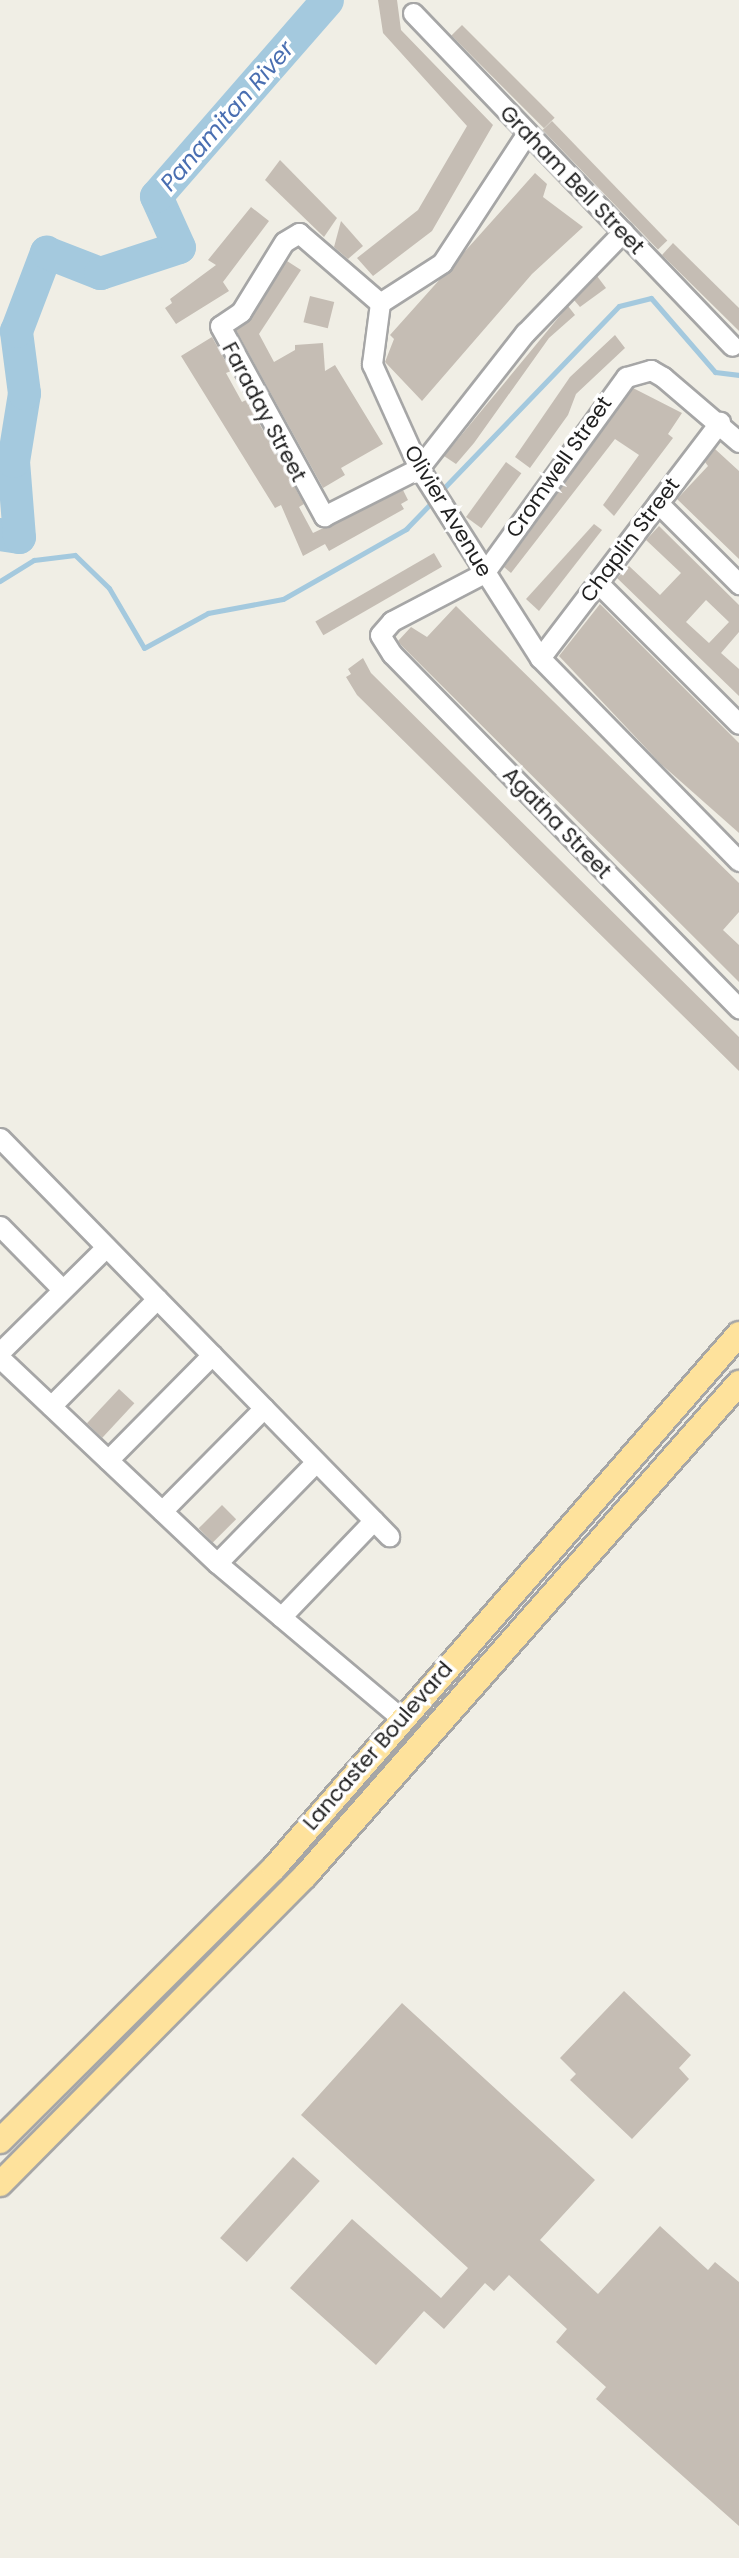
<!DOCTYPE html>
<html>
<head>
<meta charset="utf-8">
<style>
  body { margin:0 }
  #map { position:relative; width:739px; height:2558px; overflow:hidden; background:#f0eee5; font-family:Poppins,sans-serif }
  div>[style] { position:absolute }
  .stream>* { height:5px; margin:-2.5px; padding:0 2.5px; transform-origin:2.5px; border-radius:2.5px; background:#a4c9de }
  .river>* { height:33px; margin:-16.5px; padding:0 16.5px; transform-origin:16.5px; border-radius:16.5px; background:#a4c9de }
  .building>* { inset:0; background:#c5bdb4; transform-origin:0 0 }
  .roads { filter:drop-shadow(2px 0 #a6a6a6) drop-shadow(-2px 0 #a6a6a6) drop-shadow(0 2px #a6a6a6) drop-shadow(0 -2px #a6a6a6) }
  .minor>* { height:19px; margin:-9.5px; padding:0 9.5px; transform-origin:9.5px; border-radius:9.5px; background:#fff }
  .major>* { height:24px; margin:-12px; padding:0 12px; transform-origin:12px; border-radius:12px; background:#fee29c }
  span { translate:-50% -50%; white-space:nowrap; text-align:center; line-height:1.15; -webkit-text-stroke:7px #fff; paint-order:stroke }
  .street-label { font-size:21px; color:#1f1f1f }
  .water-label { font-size:23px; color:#496eb1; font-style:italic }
</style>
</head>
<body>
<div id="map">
  <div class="stream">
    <i style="left:440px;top:492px;width:258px;rotate:-46.1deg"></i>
    <i style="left:619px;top:306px;width:33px;rotate:-14deg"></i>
    <i style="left:651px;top:298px;width:98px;rotate:49.1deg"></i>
    <i style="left:715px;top:372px;width:24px;rotate:7deg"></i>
    <i style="left:0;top:581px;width:40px;rotate:-32deg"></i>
    <i style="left:34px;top:560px;width:41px;rotate:-7deg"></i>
    <i style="left:75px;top:555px;width:47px;rotate:44.1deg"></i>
    <i style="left:109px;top:588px;width:69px;rotate:59.7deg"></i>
    <i style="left:144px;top:648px;width:73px;rotate:-28.7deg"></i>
    <i style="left:208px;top:613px;width:76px;rotate:-10.6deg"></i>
    <i style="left:283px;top:599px;width:142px;rotate:-29.6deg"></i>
    <i style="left:406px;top:529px;width:40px;rotate:-46deg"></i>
  </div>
  <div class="river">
    <i style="left:0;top:534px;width:19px;rotate:9deg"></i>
    <i style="left:19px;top:537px;width:76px;rotate:-94.5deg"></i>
    <i style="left:13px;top:461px;width:69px;rotate:-80.8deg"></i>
    <i style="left:24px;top:393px;width:63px;rotate:-97.4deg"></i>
    <i style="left:16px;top:331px;width:85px;rotate:-69.2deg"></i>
    <i style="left:46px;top:252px;width:58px;rotate:21.3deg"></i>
    <i style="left:100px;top:273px;width:83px;rotate:-18.2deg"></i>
    <i style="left:179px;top:247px;width:56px;rotate:-114.3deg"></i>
    <i style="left:156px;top:196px;width:260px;rotate:-48.9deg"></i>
  </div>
  <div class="building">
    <i style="clip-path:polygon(378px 0,397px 0,401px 30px,493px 125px,432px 231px,373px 276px,357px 258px,418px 210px,467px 126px,383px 33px)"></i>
    <i style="left:462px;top:25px;width:131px;height:15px;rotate:45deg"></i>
    <i style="left:552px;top:121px;width:166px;height:13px;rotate:46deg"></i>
    <i style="clip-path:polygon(280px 160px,337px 218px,324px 237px,265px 180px)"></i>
    <i style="clip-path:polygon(535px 173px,547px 184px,543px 197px,583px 227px,532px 274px,422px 401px,385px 362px,394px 339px,390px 335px)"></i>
    <i style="clip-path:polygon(251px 207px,269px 221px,223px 282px,229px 291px,176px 324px,165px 308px,172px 303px,170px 299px,216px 265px,208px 260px)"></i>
    <i style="clip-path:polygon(341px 221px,363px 246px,348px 259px,334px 247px)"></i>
    <i style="clip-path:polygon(673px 243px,739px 308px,739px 331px,662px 255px)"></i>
    <i style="clip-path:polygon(287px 261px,301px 270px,259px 334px,274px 362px,295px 350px,295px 345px,323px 343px,325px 371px,335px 365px,383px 444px,341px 468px,345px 475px,323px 488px,236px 330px,251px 318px)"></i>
    <i style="clip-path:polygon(597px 276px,606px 288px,580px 307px,574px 300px)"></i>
    <i style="left:310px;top:296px;width:25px;height:27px;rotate:14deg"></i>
    <i style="clip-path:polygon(568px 306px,575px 315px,549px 338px,474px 443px,456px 464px,444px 456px)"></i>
    <i style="clip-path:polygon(615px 335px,625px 348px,576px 394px,568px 415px,530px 468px,515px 457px,570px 377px)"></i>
    <i style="clip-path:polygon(212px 337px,231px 371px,226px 373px,242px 402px,246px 400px,304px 504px,299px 507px,313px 533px,403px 490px,408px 500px,401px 504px,404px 509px,329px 551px,325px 544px,303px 556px,281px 505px,275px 508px,181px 356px)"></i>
    <i style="clip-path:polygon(633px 388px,682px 413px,668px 434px,673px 438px,614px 516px,603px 505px,639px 455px,615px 439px,511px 573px,504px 567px)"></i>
    <i style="clip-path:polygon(715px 449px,739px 471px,739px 559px,677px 499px,708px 466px,705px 462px)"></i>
    <i style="left:506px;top:462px;width:19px;height:68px;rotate:36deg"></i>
    <i style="clip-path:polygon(594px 524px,602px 530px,539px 611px,526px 599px)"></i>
    <i style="clip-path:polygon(evenodd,659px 526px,739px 605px,739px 632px,721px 653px,739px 669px,739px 696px,617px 578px,629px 566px,660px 595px,681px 573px,646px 540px,659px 526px,706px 600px,729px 622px,709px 643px,686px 622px,706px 600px)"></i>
    <i style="left:434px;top:553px;width:16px;height:137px;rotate:60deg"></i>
    <i style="clip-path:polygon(600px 604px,739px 743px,739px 833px,661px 764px,559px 656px)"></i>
    <i style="clip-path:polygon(456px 606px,739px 883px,739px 912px,723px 930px,739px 945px,739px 982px,402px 646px,398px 641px,411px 627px,427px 637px)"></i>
    <i style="clip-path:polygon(363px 658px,371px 673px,739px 1037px,739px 1071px,357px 695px,346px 677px,351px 674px,348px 669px)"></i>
    <i style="left:119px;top:1389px;width:21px;height:47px;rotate:43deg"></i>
    <i style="left:222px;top:1505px;width:20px;height:33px;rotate:45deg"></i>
    <i style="clip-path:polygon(624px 1991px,691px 2055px,679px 2068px,689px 2079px,632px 2139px,570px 2080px,576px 2074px,560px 2058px)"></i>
    <i style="clip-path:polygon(402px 2003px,595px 2180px,540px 2240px,598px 2294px,660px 2226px,708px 2270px,715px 2262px,739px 2282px,739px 2526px,596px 2399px,606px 2387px,556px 2342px,567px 2329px,509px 2275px,494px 2291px,485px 2283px,444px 2329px,424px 2311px,376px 2365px,290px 2288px,352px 2219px,441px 2298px,468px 2268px,301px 2115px)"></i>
    <i style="left:293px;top:2157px;width:36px;height:109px;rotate:42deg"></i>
  </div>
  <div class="roads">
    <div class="minor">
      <i style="left:413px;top:13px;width:461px;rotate:46.2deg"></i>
      <i style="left:527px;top:133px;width:155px;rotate:123.2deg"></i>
      <i style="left:442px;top:263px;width:74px;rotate:147.2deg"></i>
      <i style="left:380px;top:303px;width:62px;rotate:97.5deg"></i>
      <i style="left:372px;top:364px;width:114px;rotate:65.7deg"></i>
      <i style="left:419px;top:468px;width:225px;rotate:57.5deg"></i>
      <i style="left:540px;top:658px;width:284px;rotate:45.6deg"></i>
      <i style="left:380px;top:303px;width:107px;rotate:-139.2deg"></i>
      <i style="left:299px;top:233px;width:17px;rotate:149deg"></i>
      <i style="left:284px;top:242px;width:82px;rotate:121.6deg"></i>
      <i style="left:241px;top:312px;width:25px;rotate:146deg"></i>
      <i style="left:220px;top:326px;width:217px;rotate:61.3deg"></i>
      <i style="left:324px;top:516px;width:106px;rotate:-26.8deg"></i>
      <i style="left:419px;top:468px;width:172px;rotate:-51.9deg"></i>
      <i style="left:525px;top:333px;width:141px;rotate:-45.9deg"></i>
      <i style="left:739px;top:442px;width:100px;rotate:-139.5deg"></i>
      <i style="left:663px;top:377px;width:14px;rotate:-150deg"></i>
      <i style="left:651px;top:370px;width:26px;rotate:164deg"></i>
      <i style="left:626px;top:377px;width:242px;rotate:125.9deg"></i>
      <i style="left:484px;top:573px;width:104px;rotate:152.4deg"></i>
      <i style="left:392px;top:621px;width:18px;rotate:131deg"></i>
      <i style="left:380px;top:635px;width:22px;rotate:58deg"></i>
      <i style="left:392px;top:654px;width:496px;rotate:45.6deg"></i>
      <i style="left:658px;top:503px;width:115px;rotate:45deg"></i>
      <i style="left:598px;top:583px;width:199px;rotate:45deg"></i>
      <i style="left:540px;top:658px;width:297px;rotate:-52.7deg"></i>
      <i style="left:0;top:1138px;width:557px;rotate:45.66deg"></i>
      <i style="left:0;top:1226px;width:88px;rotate:45.5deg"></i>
      <i style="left:0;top:1352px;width:149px;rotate:-44.7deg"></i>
      <i style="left:0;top:1358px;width:299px;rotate:43.4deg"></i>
      <i style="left:217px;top:1563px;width:241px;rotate:40.1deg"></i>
      <i style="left:51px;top:1406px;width:151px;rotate:-45.3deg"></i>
      <i style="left:108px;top:1460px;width:148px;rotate:-45.3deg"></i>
      <i style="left:162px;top:1511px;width:145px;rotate:-45.3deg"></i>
      <i style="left:217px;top:1563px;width:141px;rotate:-45.6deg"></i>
      <i style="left:281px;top:1617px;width:134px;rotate:-46.2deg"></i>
    </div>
    <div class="major">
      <i style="left:0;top:2141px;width:387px;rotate:-44.9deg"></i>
      <i style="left:274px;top:1868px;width:708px;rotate:-48.95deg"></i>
      <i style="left:0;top:2184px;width:433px;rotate:-45.3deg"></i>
      <i style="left:305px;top:1876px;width:657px;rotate:-48.64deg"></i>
    </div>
  </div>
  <div class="street-label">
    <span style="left:572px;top:180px;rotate:46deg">Graham Bell Street</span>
    <span style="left:264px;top:412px;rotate:62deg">Faraday Street</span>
    <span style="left:559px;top:467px;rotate:-55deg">Cromwell Street</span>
    <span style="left:448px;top:511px;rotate:59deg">Olivier Avenue</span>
    <span style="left:630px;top:540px;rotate:-53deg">Chaplin Street</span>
    <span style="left:557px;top:823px;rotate:46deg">Agatha Street</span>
    <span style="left:378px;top:1746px;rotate:-49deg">Lancaster Boulevard</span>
  </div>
  <div class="water-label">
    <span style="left:227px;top:116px;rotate:-49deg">Panamitan River</span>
  </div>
</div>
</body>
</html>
